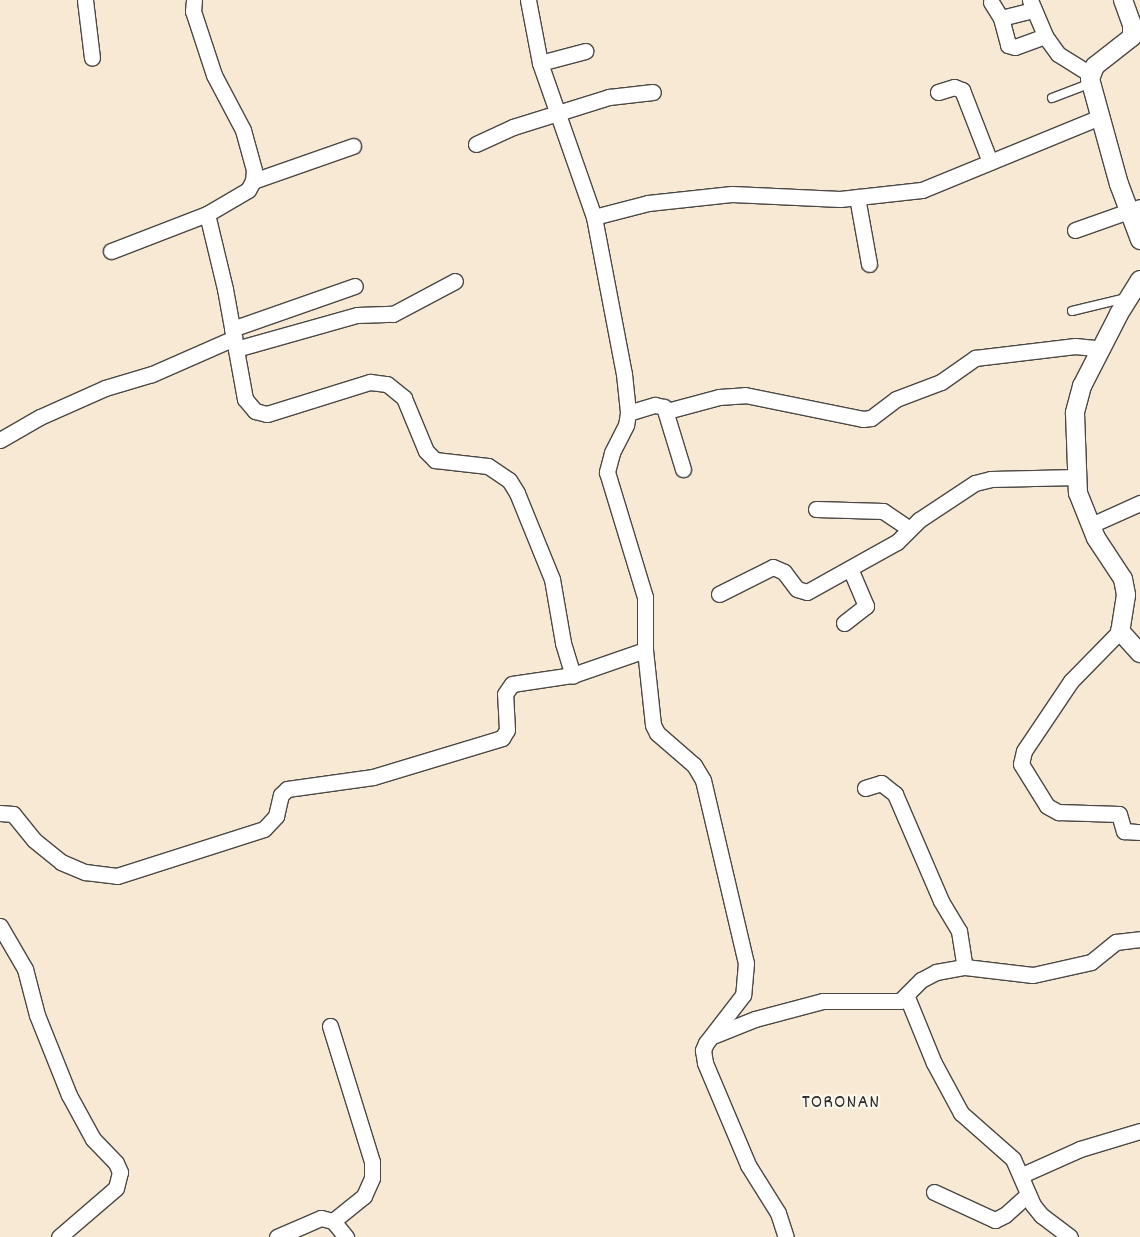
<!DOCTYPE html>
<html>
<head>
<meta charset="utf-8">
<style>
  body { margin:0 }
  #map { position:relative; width:1140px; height:1237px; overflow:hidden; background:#f8e9d5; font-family:Dekko,sans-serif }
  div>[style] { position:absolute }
  .roads { filter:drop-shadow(1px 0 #4a4844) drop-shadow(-1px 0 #4a4844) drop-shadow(0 1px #4a4844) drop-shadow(0 -1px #4a4844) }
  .service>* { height:8px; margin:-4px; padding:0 4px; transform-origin:4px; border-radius:4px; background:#fff }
  .minor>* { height:15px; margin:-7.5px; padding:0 7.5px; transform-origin:7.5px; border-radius:7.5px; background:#fff }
  .tertiary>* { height:18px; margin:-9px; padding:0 9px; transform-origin:9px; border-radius:9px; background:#fff }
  span { translate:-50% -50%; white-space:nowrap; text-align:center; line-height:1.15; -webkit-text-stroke:4.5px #fbf7ec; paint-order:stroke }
  .quarter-label { font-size:20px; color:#2b2b2b; letter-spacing:1px }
</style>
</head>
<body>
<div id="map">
  <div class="roads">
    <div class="service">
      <i style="left:1052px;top:98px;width:42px;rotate:-21deg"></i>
      <i style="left:1072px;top:311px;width:56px;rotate:-13.5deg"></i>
    </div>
    <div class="minor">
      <i style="left:85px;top:0;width:58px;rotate:83.1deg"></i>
      <i style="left:194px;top:0;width:11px;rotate:95deg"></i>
      <i style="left:193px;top:11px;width:67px;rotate:71.8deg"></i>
      <i style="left:214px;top:75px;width:62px;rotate:62.2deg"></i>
      <i style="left:243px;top:130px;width:41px;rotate:74.6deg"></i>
      <i style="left:254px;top:170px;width:11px;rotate:95deg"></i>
      <i style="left:253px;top:181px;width:10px;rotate:119deg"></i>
      <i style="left:248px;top:190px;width:48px;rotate:149.7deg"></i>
      <i style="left:207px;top:214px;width:77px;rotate:76.5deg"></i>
      <i style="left:225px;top:289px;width:112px;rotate:79.7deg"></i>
      <i style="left:245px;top:399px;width:16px;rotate:50deg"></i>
      <i style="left:255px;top:411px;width:12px;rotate:14deg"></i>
      <i style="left:267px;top:414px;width:108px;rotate:-17.3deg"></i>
      <i style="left:370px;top:382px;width:17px;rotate:7deg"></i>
      <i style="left:387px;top:384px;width:22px;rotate:39deg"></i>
      <i style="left:404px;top:398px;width:57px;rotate:67.5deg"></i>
      <i style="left:426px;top:451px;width:13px;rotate:45deg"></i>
      <i style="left:435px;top:460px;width:53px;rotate:6.5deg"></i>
      <i style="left:488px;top:466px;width:25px;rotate:34deg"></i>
      <i style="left:509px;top:480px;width:15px;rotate:58deg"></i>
      <i style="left:517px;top:493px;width:93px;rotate:67.9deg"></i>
      <i style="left:552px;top:579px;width:65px;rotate:80.2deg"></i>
      <i style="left:563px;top:643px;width:34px;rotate:73deg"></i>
      <i style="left:528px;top:0;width:64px;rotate:79.2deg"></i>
      <i style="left:540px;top:63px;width:163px;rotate:70.7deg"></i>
      <i style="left:594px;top:217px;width:160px;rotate:79.2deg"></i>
      <i style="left:624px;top:374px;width:39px;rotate:84deg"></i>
      <i style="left:628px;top:413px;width:12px;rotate:99deg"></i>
      <i style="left:626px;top:425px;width:31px;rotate:117deg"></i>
      <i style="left:612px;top:453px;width:20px;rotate:105deg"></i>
      <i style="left:607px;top:472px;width:131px;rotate:73.1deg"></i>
      <i style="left:645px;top:597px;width:53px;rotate:90deg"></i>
      <i style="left:645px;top:650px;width:75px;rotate:83.9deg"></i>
      <i style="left:653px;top:725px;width:9px;rotate:63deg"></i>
      <i style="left:657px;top:733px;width:49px;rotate:40.9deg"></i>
      <i style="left:694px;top:765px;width:17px;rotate:59deg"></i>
      <i style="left:703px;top:780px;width:188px;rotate:76.8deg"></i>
      <i style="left:746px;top:963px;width:32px;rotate:95deg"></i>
      <i style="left:743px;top:995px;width:61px;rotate:127.6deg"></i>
      <i style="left:706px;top:1043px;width:8px;rotate:113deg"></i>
      <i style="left:703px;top:1050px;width:13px;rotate:81deg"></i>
      <i style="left:705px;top:1063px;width:111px;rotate:67.1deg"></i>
      <i style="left:748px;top:1165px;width:57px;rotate:58deg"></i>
      <i style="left:778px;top:1213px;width:25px;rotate:72deg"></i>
      <i style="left:1030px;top:0;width:39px;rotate:67deg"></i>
      <i style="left:1045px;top:36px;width:22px;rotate:54deg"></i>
      <i style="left:1058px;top:54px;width:39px;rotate:32deg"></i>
      <i style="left:991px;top:2px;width:19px;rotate:58deg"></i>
      <i style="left:1001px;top:18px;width:28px;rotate:75deg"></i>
      <i style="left:1008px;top:45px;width:7px;rotate:16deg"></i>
      <i style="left:1015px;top:47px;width:32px;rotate:-20deg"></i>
      <i style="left:1001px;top:18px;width:34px;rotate:-14deg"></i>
      <i style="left:540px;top:63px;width:47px;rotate:-14.9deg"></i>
      <i style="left:938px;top:92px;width:17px;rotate:-17deg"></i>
      <i style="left:954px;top:87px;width:9px;rotate:21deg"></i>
      <i style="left:962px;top:90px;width:77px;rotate:68.7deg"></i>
      <i style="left:476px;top:144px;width:41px;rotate:-24.7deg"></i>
      <i style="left:513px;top:127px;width:101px;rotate:-17.4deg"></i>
      <i style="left:609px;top:97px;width:44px;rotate:-6.5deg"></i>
      <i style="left:253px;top:181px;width:106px;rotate:-19.3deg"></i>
      <i style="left:857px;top:197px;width:68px;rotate:79.8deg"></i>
      <i style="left:594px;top:217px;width:56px;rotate:-14.5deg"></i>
      <i style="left:648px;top:203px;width:84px;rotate:-6.1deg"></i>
      <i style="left:732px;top:194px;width:108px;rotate:2.7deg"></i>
      <i style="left:840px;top:199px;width:82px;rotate:-6.3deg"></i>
      <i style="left:922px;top:190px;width:192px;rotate:-22.3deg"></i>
      <i style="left:1075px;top:230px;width:69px;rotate:-19.5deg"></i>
      <i style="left:111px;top:251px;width:103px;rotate:-21.1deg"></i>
      <i style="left:232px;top:329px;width:130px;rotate:-19.3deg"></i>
      <i style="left:236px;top:349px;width:126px;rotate:-15.7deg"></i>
      <i style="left:357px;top:315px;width:36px;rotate:-2deg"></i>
      <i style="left:393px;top:314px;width:70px;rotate:-28deg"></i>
      <i style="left:667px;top:411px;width:54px;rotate:-15.1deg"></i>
      <i style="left:719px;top:397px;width:26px;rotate:-4deg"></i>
      <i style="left:745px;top:395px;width:120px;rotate:11.5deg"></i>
      <i style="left:863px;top:419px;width:8px;rotate:-7deg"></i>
      <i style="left:871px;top:418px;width:31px;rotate:-37deg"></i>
      <i style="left:896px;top:399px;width:48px;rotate:-20.7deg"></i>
      <i style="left:941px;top:382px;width:42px;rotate:-35.2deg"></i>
      <i style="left:975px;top:358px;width:101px;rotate:-6.8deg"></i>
      <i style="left:1075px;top:346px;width:27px;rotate:6deg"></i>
      <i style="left:628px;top:413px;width:28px;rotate:-17deg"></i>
      <i style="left:655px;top:405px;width:9px;rotate:13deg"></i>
      <i style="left:664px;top:407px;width:65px;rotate:73deg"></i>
      <i style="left:0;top:440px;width:46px;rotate:-29.9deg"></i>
      <i style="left:40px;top:417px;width:71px;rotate:-24deg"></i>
      <i style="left:105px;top:388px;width:49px;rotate:-16.6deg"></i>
      <i style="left:152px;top:374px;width:90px;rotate:-23.7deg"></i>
      <i style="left:816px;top:509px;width:67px;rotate:1.7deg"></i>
      <i style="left:883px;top:511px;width:32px;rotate:34deg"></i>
      <i style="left:1091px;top:525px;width:54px;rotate:-24.2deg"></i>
      <i style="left:719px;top:594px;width:60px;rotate:-26.6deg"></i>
      <i style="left:773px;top:567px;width:12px;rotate:24deg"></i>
      <i style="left:784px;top:572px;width:21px;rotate:53deg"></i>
      <i style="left:797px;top:589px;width:10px;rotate:17deg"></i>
      <i style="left:807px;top:592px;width:103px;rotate:-29.1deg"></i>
      <i style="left:897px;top:542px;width:31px;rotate:-45deg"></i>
      <i style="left:919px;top:520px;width:67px;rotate:-33.5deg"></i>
      <i style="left:975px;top:483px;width:16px;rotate:-14deg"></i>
      <i style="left:991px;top:479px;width:86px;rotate:-1.3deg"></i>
      <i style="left:844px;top:623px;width:28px;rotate:-38deg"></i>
      <i style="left:866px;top:606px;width:39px;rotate:-113deg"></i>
      <i style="left:1120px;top:631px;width:70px;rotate:134.4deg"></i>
      <i style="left:1071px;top:681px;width:84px;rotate:123.9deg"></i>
      <i style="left:1024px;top:751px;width:13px;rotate:103deg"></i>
      <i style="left:1021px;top:764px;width:49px;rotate:58.2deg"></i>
      <i style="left:1047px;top:806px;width:13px;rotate:29deg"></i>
      <i style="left:1058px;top:812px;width:61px;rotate:1.9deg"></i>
      <i style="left:1119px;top:814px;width:18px;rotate:74deg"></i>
      <i style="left:1124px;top:831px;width:16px;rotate:4deg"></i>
      <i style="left:865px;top:788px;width:17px;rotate:-17deg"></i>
      <i style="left:881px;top:783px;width:18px;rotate:38deg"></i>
      <i style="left:895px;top:794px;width:116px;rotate:66.7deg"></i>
      <i style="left:941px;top:901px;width:35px;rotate:59deg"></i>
      <i style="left:959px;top:931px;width:36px;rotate:81deg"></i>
      <i style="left:0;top:813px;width:13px;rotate:4deg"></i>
      <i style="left:13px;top:814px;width:33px;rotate:51deg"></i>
      <i style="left:34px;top:840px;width:35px;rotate:39deg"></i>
      <i style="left:61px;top:862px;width:26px;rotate:23deg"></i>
      <i style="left:85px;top:872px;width:32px;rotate:7deg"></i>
      <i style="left:117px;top:876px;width:154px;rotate:-17.7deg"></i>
      <i style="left:264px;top:829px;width:18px;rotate:-47deg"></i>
      <i style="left:276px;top:816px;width:22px;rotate:-77deg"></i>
      <i style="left:281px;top:795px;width:8px;rotate:-45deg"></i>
      <i style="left:287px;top:789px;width:87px;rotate:-7.9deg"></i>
      <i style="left:373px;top:777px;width:135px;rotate:-16.8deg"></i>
      <i style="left:502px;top:738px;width:9px;rotate:-58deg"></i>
      <i style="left:507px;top:730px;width:36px;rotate:-93deg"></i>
      <i style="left:505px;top:694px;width:12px;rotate:-55deg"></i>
      <i style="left:512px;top:684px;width:62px;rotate:-8.4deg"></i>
      <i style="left:573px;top:675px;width:76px;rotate:-19.1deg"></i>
      <i style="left:0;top:926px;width:50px;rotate:59.8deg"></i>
      <i style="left:25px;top:969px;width:48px;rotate:75.4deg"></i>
      <i style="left:37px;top:1015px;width:86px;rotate:68.2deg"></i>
      <i style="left:69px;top:1095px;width:50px;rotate:61.4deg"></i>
      <i style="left:93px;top:1139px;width:33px;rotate:46deg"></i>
      <i style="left:116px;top:1163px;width:10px;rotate:66deg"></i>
      <i style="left:120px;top:1172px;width:16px;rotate:104deg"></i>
      <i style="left:116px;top:1188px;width:75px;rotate:139.3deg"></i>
      <i style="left:907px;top:997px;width:71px;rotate:67.8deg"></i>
      <i style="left:934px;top:1063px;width:57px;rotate:61.6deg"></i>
      <i style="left:961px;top:1113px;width:69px;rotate:41.5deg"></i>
      <i style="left:1013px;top:1159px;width:50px;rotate:66.5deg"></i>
      <i style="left:1033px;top:1205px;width:13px;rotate:51deg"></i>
      <i style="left:1041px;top:1215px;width:36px;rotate:37deg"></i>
      <i style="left:330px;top:1026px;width:142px;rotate:72.8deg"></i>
      <i style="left:372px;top:1162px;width:16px;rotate:90deg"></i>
      <i style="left:372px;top:1178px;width:20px;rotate:114deg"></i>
      <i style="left:364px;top:1196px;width:40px;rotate:141deg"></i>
      <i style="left:715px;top:1035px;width:43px;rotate:-21.8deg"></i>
      <i style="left:755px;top:1019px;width:70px;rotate:-14.8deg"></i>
      <i style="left:823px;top:1001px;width:77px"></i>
      <i style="left:900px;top:1001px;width:30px;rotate:-45deg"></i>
      <i style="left:921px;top:980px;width:17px;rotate:-28deg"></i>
      <i style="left:936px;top:972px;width:29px;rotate:-10deg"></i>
      <i style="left:965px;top:967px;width:68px;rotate:6.7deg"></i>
      <i style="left:1033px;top:975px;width:59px;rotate:-12.6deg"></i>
      <i style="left:1091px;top:962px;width:32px;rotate:-39deg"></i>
      <i style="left:1116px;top:942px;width:24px;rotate:-7deg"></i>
      <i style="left:1022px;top:1175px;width:64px;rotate:-24.1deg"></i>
      <i style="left:1080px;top:1149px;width:63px;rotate:-16.7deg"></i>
      <i style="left:934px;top:1192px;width:67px;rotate:24.7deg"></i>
      <i style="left:995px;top:1220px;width:11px;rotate:-27deg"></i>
      <i style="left:1005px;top:1215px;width:31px;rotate:-42deg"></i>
      <i style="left:277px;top:1237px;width:48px;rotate:-23.4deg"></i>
      <i style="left:321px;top:1218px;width:12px;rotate:14deg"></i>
      <i style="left:333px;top:1221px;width:21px;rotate:51deg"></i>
    </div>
    <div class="tertiary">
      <i style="left:1123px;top:0;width:27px;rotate:70deg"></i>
      <i style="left:1132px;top:25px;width:12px;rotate:90deg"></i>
      <i style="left:1132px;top:37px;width:47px;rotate:141.9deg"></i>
      <i style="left:1095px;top:66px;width:14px;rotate:111deg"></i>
      <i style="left:1090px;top:79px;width:109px;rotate:74.6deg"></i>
      <i style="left:1119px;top:184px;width:60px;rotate:69.4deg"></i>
      <i style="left:1140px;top:280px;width:40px;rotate:122deg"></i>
      <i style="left:1119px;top:314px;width:81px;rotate:117.2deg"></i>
      <i style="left:1082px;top:386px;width:28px;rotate:105deg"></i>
      <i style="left:1075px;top:413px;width:80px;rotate:87.9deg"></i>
      <i style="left:1078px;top:493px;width:48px;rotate:68.2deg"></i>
      <i style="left:1096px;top:538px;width:49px;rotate:56.6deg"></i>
      <i style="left:1123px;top:579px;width:16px;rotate:79deg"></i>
      <i style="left:1126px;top:595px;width:36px;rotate:99deg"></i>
      <i style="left:1120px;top:631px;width:30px;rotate:48deg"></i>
    </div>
  </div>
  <div class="quarter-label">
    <span style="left:841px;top:1103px">TORONAN</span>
  </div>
</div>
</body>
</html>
